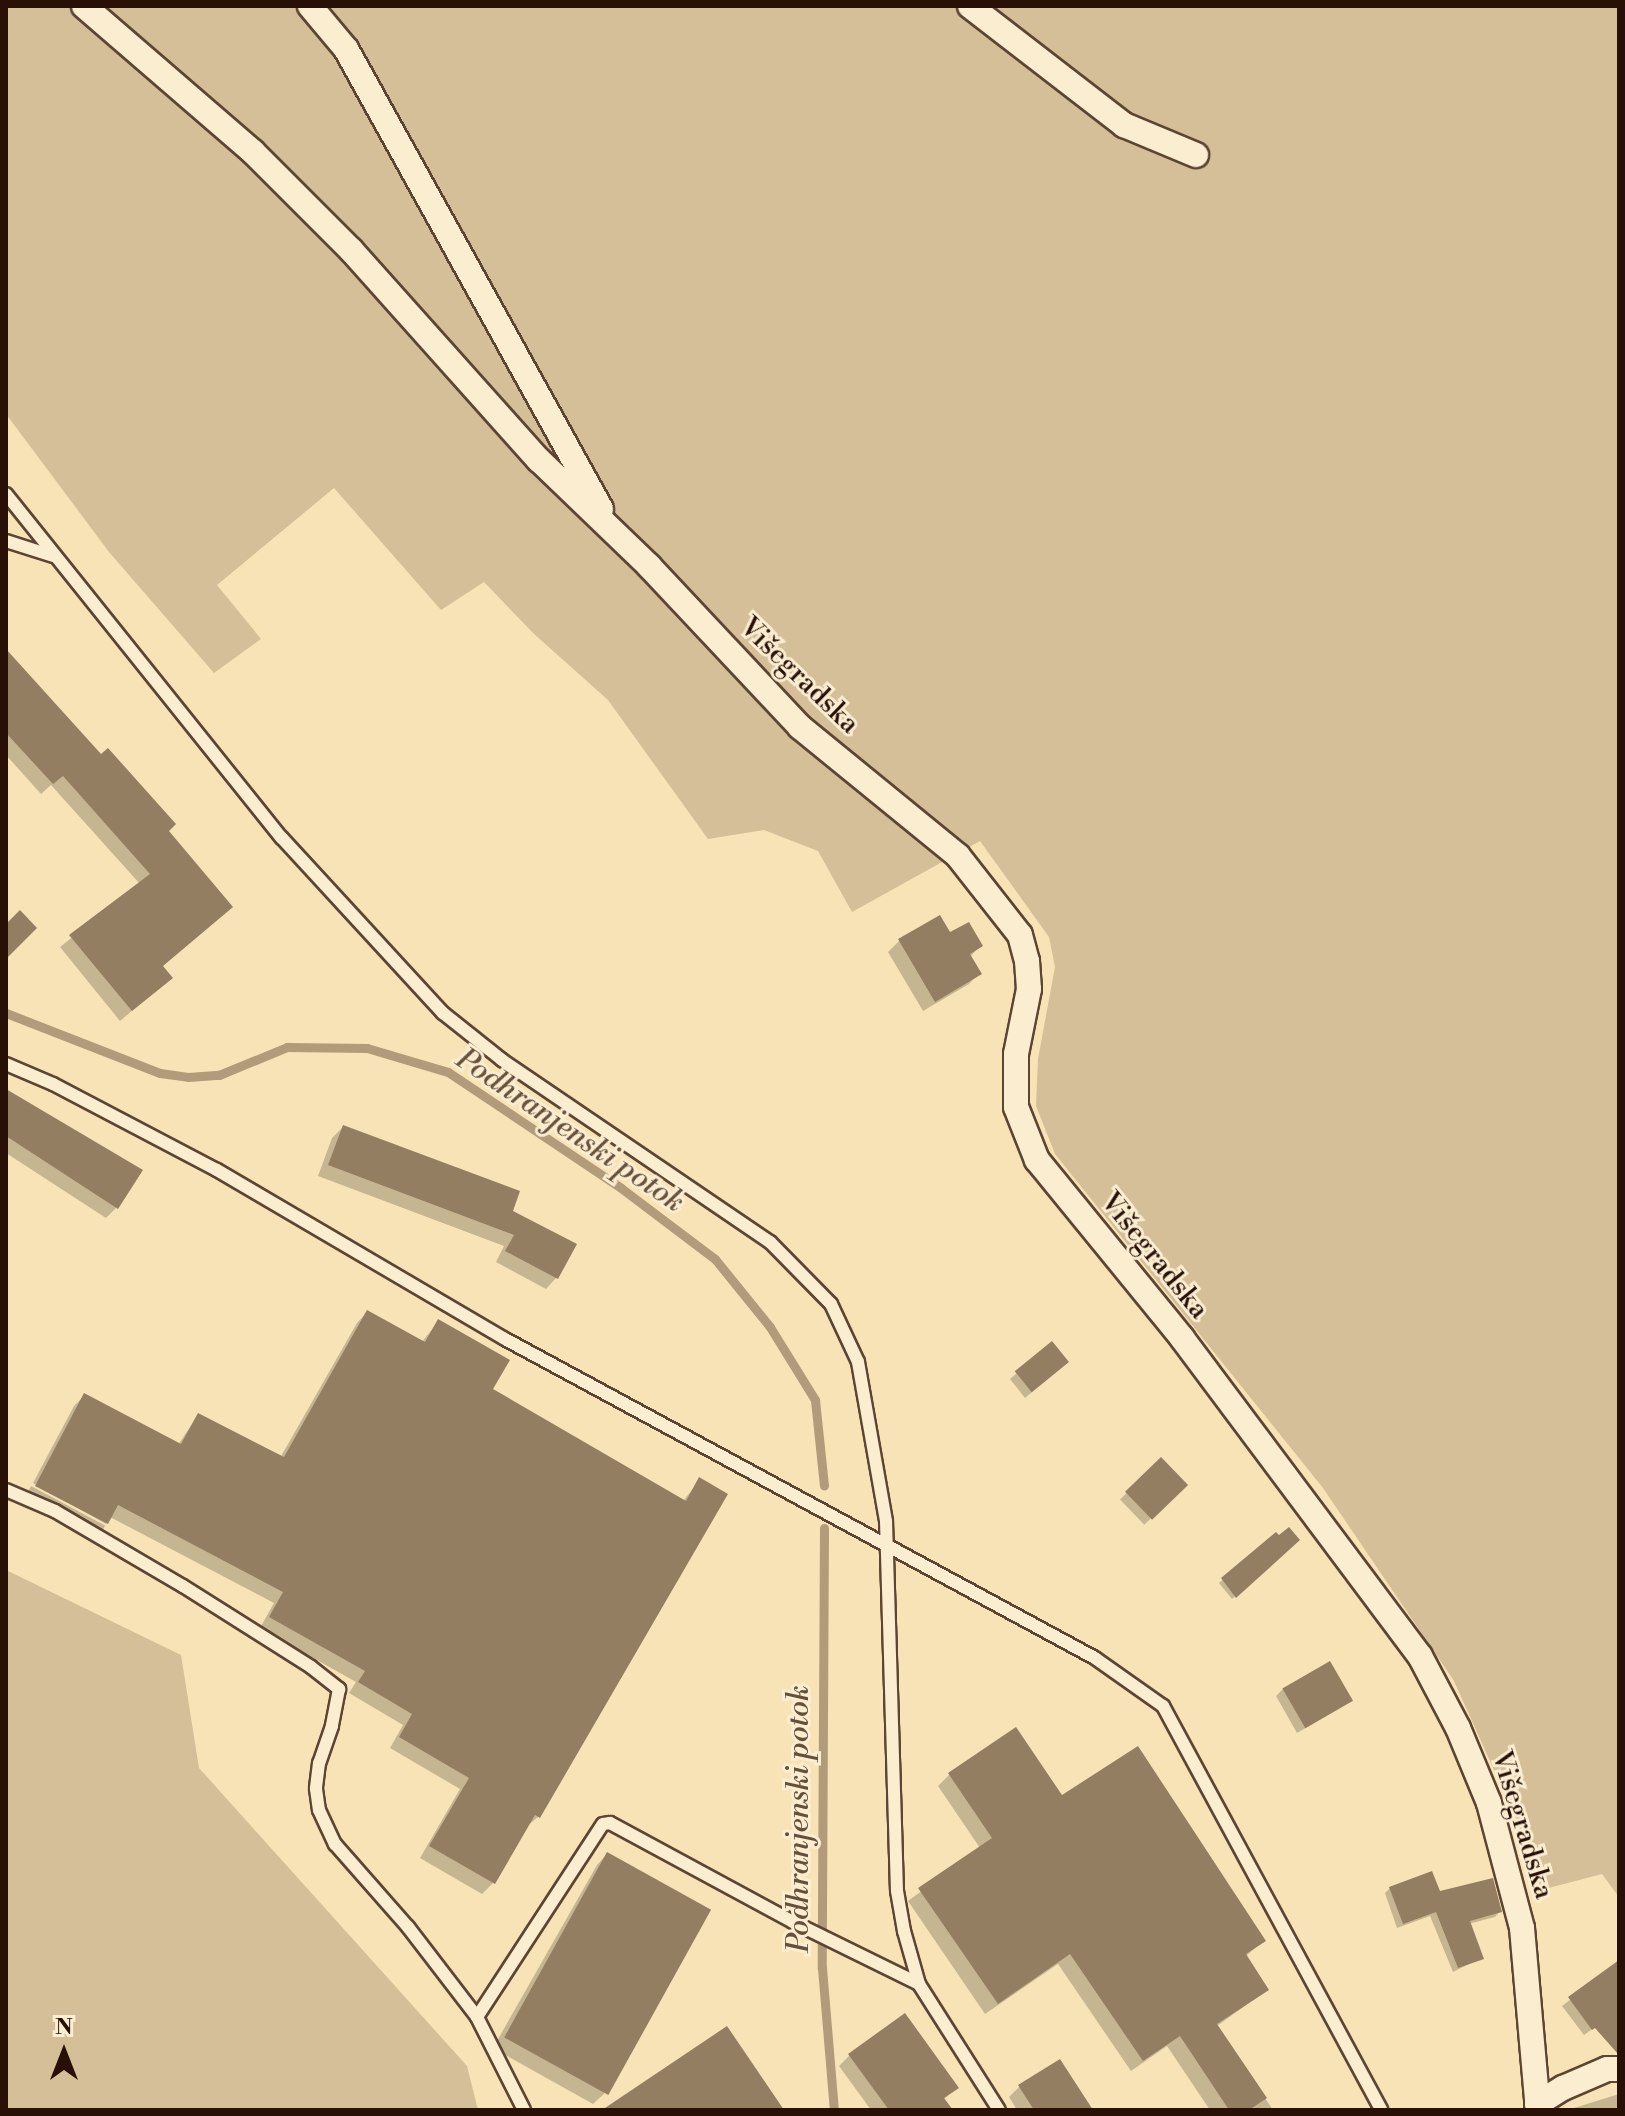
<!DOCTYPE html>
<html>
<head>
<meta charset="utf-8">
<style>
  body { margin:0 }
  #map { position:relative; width:1625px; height:2116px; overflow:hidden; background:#f7e3b6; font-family:"Libre Bodoni",serif }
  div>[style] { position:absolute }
  .green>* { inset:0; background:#d4bf98 }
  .shadow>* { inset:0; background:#0003; transform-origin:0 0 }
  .stream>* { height:9px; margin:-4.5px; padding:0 4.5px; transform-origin:4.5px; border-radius:4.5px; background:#b19b7a }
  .building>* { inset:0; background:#947e62; transform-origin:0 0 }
  .roads { filter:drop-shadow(2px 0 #5c4533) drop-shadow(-2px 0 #5c4533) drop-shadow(0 2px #5c4533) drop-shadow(0 -2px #5c4533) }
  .lane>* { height:12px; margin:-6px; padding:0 6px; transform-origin:6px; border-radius:6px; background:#faedd0 }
  .street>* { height:24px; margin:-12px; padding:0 12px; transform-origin:12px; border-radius:12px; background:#faedd0 }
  span { translate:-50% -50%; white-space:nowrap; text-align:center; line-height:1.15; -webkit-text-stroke:6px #faedd0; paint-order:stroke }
  .street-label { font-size:28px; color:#281007 }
  .water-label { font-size:30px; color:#664f3b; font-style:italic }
  .frame { position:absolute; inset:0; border:8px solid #281007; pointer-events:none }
  .north { position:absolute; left:24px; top:2012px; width:80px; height:80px; -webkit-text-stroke:6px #faedd0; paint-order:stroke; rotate:0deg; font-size:22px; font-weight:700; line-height:32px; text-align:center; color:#281007 }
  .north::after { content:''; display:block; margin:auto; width:28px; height:36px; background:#281007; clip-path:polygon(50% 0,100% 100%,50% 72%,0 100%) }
</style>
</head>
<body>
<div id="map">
  <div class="green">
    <i style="clip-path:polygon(6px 6px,1619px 6px,1619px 1897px,1602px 1874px,1541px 1890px,1521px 1830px,1454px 1681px,1323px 1488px,1055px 1154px,1036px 1106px,1038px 1059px,1055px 967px,1049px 937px,980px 841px,852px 912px,818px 851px,764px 830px,708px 839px,608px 700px,533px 633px,484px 582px,441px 610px,334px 488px,217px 585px,261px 639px,214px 673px,109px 552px,6px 414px)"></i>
    <i style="clip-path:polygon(6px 1570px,181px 1655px,199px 1768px,467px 2066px,478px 2110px,6px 2110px)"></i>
  </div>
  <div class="shadow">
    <i style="clip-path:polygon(6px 657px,166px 831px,159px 988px,120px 1021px,60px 947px,140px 884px,51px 785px,41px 794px,6px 755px)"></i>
    <i style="clip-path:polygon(949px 935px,981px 945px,970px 957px,979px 973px,969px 984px,923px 1011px,888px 952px,899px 941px)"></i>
    <i style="clip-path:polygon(6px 1091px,116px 1208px,106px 1218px,6px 1153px)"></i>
    <i style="clip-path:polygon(343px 1127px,574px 1245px,556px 1278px,546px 1289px,496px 1262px,504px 1246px,318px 1176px,332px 1138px)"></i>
    <i style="clip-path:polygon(367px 1312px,421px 1343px,438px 1322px,491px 1390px,683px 1501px,700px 1480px,726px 1495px,538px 1817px,526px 1827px,493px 1883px,482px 1894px,420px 1858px,460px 1789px,390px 1748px,403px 1725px,349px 1693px,356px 1682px,260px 1628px,274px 1603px,110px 1517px,106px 1524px,33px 1483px,74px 1406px,85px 1395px,178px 1445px,198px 1415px,280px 1458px,357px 1323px)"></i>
    <i style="clip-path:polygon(1060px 1369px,1025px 1398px,1010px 1379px,1017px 1373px)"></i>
    <i style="left:1161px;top:1460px;width:35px;height:57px;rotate:46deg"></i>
    <i style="left:31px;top:1486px;width:84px;height:12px;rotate:28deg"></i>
    <i style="clip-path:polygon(1276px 1535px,1298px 1540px,1232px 1599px,1219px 1583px)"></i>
    <i style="clip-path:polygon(1283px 1689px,1351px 1701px,1297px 1733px,1276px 1696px)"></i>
    <i style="clip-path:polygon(949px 1775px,1061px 1797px,1263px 1941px,1245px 1957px,1267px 1990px,1217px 2026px,1273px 2110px,1210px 2110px,1167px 2046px,1131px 2071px,1058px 1964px,985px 2014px,908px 1901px,980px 1848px,938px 1786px)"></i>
    <i style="clip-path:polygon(607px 1854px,604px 2094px,593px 2104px,493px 2048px,597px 1865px)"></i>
    <i style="clip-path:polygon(1390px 1888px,1438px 1894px,1500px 1911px,1495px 1917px,1468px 1924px,1481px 1958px,1453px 1972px,1430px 1916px,1397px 1928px,1385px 1893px)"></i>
    <i style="clip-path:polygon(1619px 1962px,1619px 2043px,1598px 2025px,1584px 2035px,1562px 2006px)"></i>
    <i style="clip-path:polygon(850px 2055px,956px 2088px,943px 2100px,950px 2110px,871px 2110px,839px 2066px)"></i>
    <i style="clip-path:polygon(1019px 2087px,1091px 2110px,1017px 2110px,1009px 2097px)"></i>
    <i style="clip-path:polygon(1619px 2094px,1619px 2110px,1572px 2110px,1574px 2108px)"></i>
  </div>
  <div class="stream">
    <i style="left:6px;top:1013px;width:165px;rotate:21.3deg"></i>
    <i style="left:160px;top:1073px;width:28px;rotate:8deg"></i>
    <i style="left:188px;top:1077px;width:31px;rotate:-4deg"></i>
    <i style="left:219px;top:1075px;width:74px;rotate:-22.4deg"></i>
    <i style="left:287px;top:1047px;width:80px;rotate:0.7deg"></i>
    <i style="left:367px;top:1048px;width:84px;rotate:16.5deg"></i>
    <i style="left:448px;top:1072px;width:208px;rotate:33.8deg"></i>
    <i style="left:621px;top:1188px;width:118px;rotate:37.1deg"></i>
    <i style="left:715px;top:1259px;width:87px;rotate:51deg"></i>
    <i style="left:770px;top:1327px;width:86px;rotate:58.3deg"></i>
    <i style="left:815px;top:1400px;width:86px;rotate:84deg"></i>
    <i style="left:824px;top:1528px;width:440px;rotate:90.3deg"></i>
    <i style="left:822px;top:1968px;width:143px;rotate:85.2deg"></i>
  </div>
  <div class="building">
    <i style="clip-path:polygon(6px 649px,101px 754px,108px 748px,176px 824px,169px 831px,233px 907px,163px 966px,173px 978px,132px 1011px,69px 935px,150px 874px,63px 776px,53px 784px,6px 733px)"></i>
    <i style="clip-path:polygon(20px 910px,37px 928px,6px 959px,6px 924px)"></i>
    <i style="clip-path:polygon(940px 915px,950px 932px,969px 922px,983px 946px,970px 954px,982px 974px,935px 1002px,898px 939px)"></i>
    <i style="clip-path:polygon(6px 1089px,143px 1170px,118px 1209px,6px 1136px)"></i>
    <i style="clip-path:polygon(343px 1125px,520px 1191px,513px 1211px,577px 1244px,558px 1279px,505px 1251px,514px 1235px,328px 1165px)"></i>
    <i style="clip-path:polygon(367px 1310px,425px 1342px,438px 1319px,510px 1360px,493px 1389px,686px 1501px,699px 1477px,728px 1494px,540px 1818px,535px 1815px,495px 1884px,429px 1846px,469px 1778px,399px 1737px,412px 1714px,358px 1682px,365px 1671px,269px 1617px,283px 1592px,118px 1505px,108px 1524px,35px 1486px,84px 1393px,181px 1444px,198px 1413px,284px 1457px)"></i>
    <i style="left:1052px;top:1341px;width:27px;height:48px;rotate:51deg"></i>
    <i style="left:1161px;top:1457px;width:39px;height:50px;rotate:46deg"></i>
    <i style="clip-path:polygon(1289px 1527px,1300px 1540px,1236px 1598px,1221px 1578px,1276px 1532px,1279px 1535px)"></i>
    <i style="left:1330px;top:1661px;width:46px;height:55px;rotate:60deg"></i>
    <i style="clip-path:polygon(1016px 1727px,1062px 1795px,1138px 1746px,1266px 1941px,1246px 1954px,1269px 1990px,1217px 2024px,1267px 2098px,1249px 2110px,1229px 2110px,1180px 2036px,1143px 2061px,1070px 1954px,998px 2004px,918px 1888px,992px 1838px,948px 1773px)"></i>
    <i style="left:607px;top:1852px;width:119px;height:212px;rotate:29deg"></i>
    <i style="clip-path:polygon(1432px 1871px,1440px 1891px,1493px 1878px,1502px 1912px,1470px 1921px,1484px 1959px,1458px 1968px,1436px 1912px,1403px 1924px,1389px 1887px)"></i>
    <i style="clip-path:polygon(1619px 1960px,1619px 2054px,1618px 2054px,1595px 2028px,1592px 2030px,1568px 1997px)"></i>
    <i style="clip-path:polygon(905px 2013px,959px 2088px,944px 2098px,953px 2110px,889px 2110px,848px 2054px)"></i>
    <i style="clip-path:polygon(727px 2026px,784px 2110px,602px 2110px)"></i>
    <i style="clip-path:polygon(1060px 2059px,1093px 2110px,1034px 2110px,1018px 2085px)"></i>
  </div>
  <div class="roads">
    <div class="lane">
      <i style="left:6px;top:494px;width:441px;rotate:51.3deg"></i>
      <i style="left:282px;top:838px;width:238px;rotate:47.4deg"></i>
      <i style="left:443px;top:1013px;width:75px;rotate:38.5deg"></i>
      <i style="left:502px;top:1060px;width:324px;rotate:34.2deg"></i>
      <i style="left:770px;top:1242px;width:87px;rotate:45.5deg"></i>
      <i style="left:831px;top:1304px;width:64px;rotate:65deg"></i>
      <i style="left:858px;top:1362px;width:161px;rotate:80deg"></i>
      <i style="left:886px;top:1521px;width:370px;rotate:88.3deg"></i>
      <i style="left:897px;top:1891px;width:41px;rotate:80.1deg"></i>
      <i style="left:904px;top:1931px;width:55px;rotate:74.2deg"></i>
      <i style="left:919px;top:1984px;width:149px;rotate:57.6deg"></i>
      <i style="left:6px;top:541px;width:49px;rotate:17.7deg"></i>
      <i style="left:6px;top:1064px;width:51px;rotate:23.1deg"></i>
      <i style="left:53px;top:1084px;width:185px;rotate:27.7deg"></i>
      <i style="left:217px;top:1170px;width:334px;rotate:30.4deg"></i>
      <i style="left:505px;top:1339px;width:671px;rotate:28.4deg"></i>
      <i style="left:1095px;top:1658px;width:83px;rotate:35.2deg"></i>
      <i style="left:1163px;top:1706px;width:459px;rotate:61.6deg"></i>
      <i style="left:6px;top:1490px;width:53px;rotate:23.2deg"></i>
      <i style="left:55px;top:1511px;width:148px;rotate:30.4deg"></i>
      <i style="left:183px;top:1586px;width:151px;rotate:32.3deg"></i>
      <i style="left:311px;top:1667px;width:36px;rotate:38deg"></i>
      <i style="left:339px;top:1689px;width:38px;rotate:101deg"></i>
      <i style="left:332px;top:1726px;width:39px;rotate:109deg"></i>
      <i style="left:319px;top:1763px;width:26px;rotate:97deg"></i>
      <i style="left:316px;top:1789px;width:21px;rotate:82deg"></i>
      <i style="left:319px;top:1810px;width:38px;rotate:65deg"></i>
      <i style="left:335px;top:1844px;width:111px;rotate:48.7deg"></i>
      <i style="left:408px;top:1927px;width:113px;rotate:52.5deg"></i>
      <i style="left:524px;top:2110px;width:104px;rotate:-116.8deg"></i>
      <i style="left:477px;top:2017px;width:230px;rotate:-56.9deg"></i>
      <i style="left:603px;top:1824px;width:7px;rotate:-8deg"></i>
      <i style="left:610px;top:1823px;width:208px;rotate:28.4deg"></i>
      <i style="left:793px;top:1922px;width:140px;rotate:26.2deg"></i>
    </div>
    <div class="street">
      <i style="left:84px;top:6px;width:223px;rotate:40.8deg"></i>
      <i style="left:253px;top:152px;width:139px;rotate:45deg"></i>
      <i style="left:351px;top:250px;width:282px;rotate:48.2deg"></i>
      <i style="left:539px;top:460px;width:153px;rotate:43.9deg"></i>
      <i style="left:649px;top:566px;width:221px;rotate:46.8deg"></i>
      <i style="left:800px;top:727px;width:204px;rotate:39.2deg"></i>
      <i style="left:958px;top:856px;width:100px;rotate:51.9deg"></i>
      <i style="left:1020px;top:935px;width:27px;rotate:75deg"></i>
      <i style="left:1027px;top:961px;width:28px;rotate:86deg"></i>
      <i style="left:1029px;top:989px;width:66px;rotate:101.3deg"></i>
      <i style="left:1016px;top:1054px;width:53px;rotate:90deg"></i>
      <i style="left:1016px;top:1107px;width:57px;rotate:68.4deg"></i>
      <i style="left:1037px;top:1160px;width:230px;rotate:50.8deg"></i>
      <i style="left:1182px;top:1338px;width:397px;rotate:53.2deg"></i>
      <i style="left:1420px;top:1656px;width:81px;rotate:62.2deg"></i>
      <i style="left:1458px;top:1728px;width:81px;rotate:67.5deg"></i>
      <i style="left:1489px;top:1803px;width:129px;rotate:75.2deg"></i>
      <i style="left:1522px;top:1928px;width:183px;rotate:85deg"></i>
      <i style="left:310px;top:6px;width:56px;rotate:50.1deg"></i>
      <i style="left:346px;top:49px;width:526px;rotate:61deg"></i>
      <i style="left:970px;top:6px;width:195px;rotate:37.7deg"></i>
      <i style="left:1124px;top:125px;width:78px;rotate:22.6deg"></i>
      <i style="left:1537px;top:2104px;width:31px;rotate:-32deg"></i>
      <i style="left:1563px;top:2088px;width:48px;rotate:-23.4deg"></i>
      <i style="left:1607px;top:2069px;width:12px"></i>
    </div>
  </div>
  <div class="street-label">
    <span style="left:799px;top:676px;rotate:44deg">Višegradska</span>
    <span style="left:1154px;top:1256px;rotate:51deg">Višegradska</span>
    <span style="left:1522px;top:1825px;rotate:73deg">Višegradska</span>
  </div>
  <div class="water-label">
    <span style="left:570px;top:1131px;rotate:34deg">Podhranjenski potok</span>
    <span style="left:799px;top:1819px;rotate:-90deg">Podhranjenski potok</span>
  </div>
  <div class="frame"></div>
  <div class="north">N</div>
</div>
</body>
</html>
